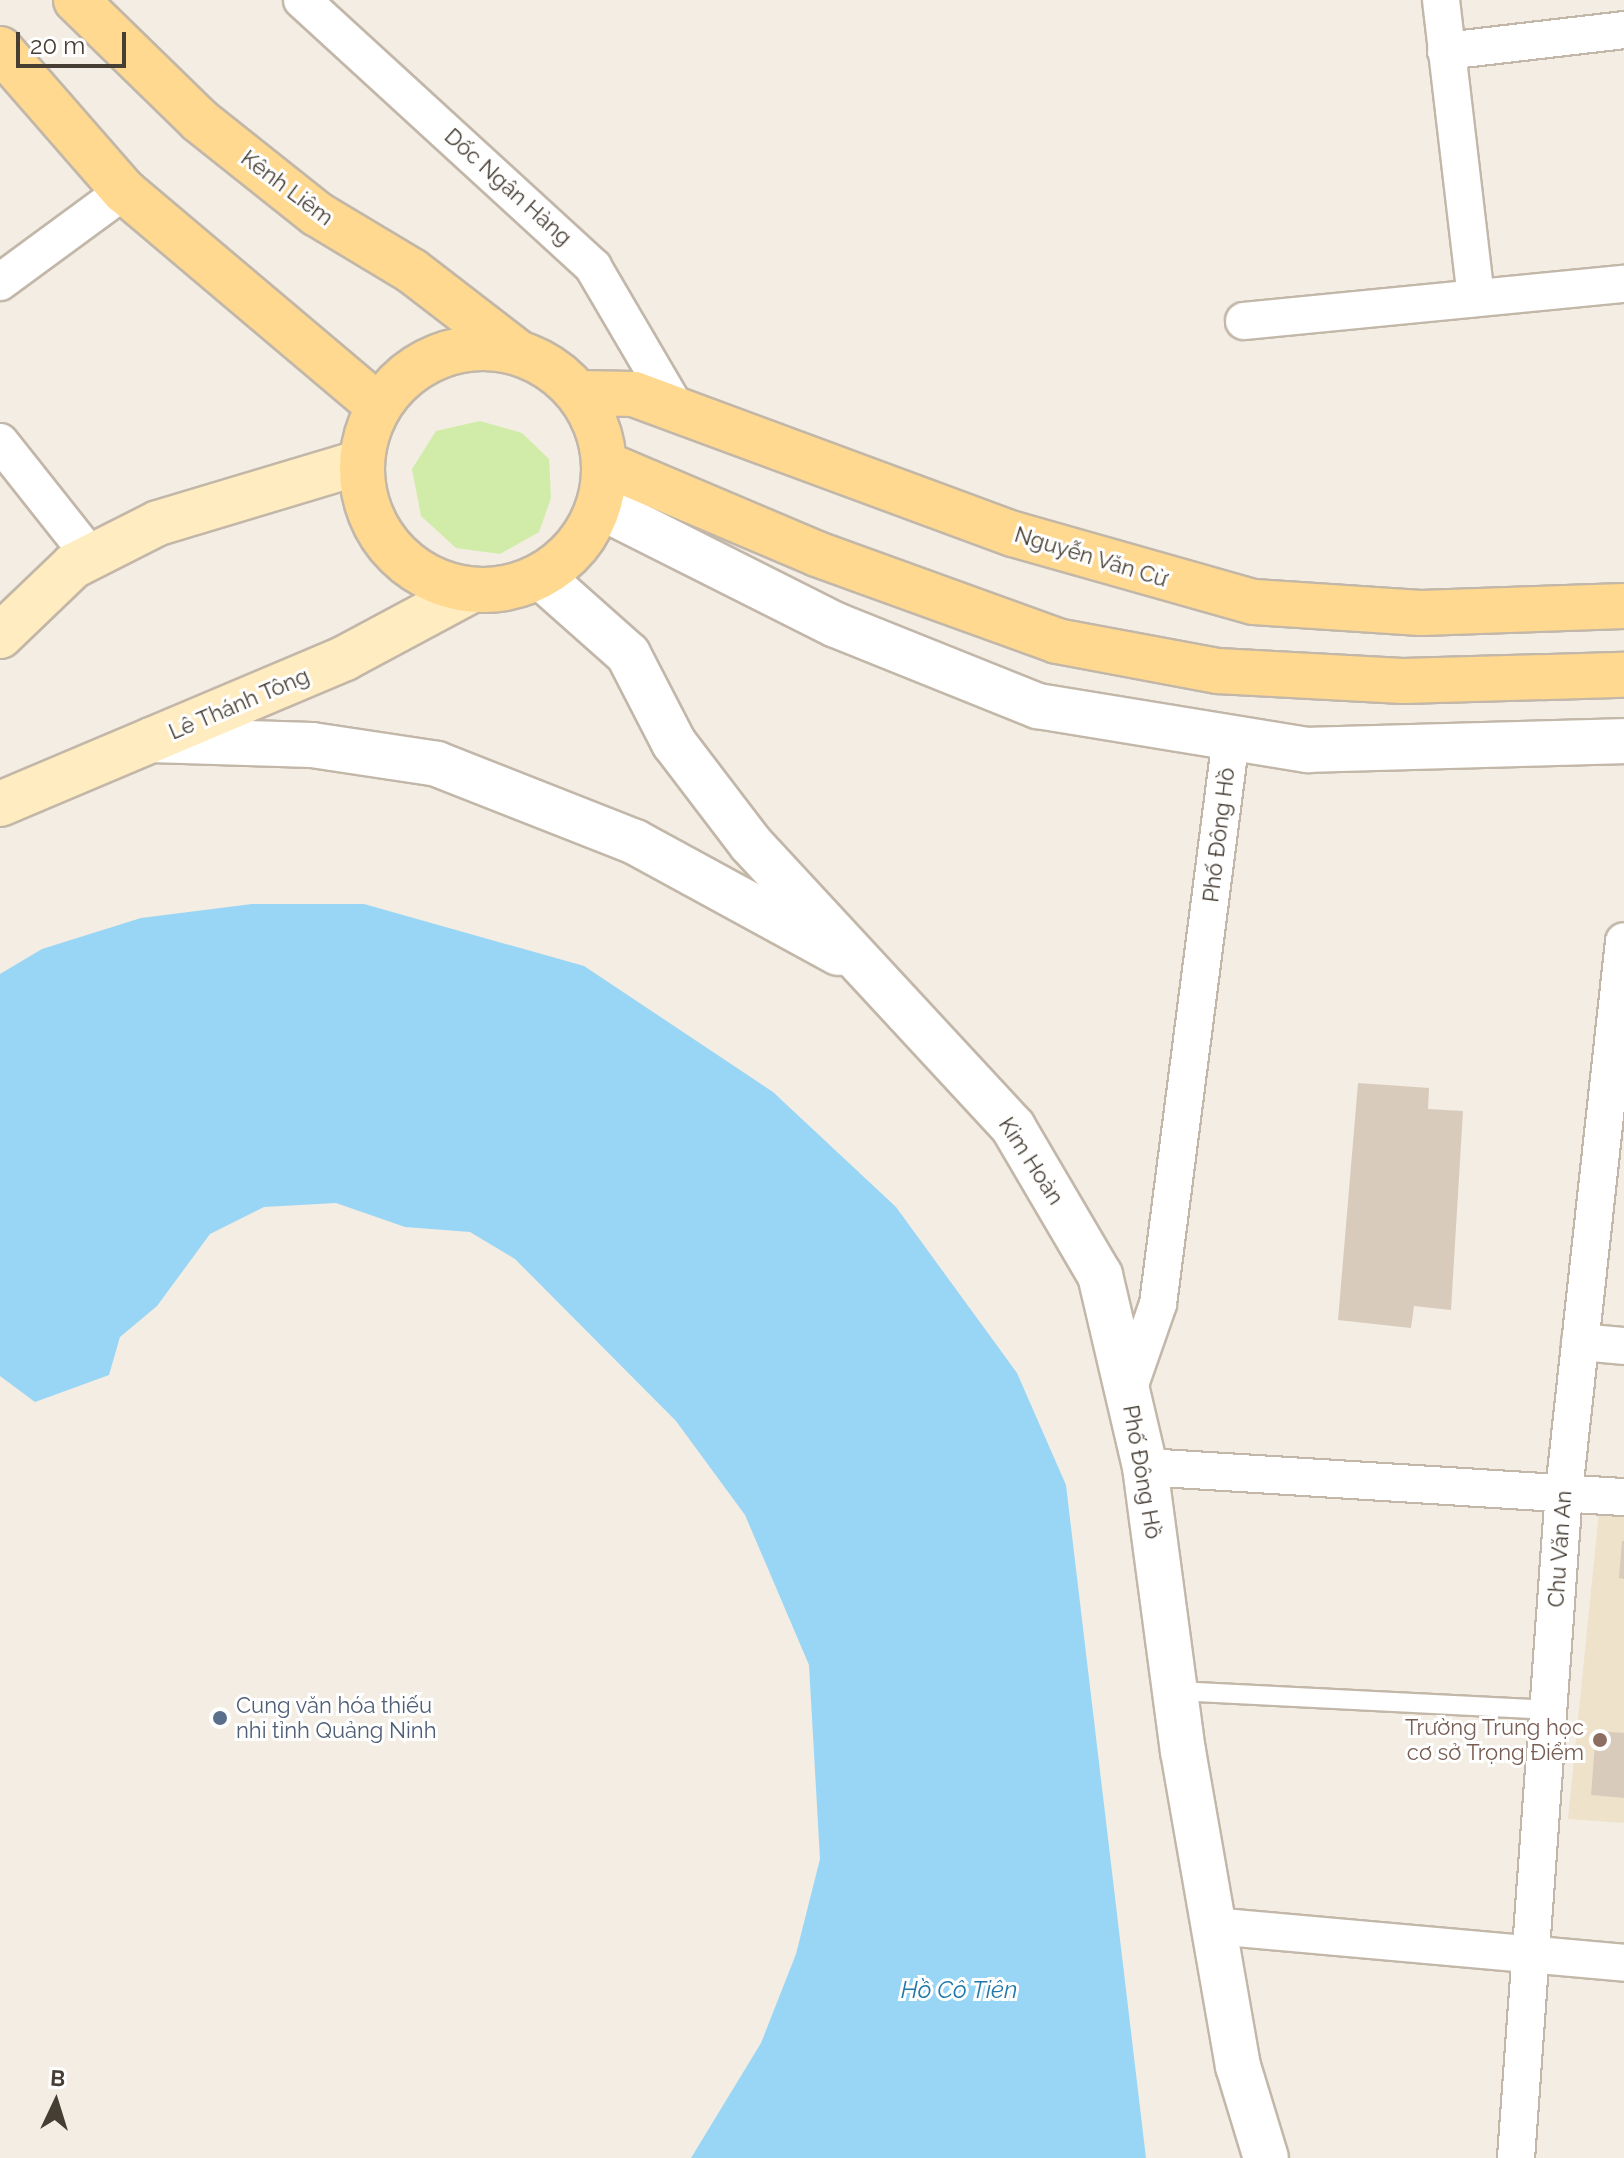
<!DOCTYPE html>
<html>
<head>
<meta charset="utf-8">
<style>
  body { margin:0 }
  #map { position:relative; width:1624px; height:2158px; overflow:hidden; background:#f3ede3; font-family:Raleway,sans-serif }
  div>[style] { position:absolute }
  .education>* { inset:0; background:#eee2cb }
  .green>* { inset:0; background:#d1eca8 }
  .water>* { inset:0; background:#99d6f6 }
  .building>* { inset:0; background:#d9cbbb }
  .roads { filter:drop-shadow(2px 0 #c2b7a8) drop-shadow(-2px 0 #c2b7a8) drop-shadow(0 2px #c2b7a8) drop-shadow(0 -2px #c2b7a8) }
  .service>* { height:18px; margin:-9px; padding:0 9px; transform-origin:9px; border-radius:9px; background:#fff }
  .minor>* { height:36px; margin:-18px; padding:0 18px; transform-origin:18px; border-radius:18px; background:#fff }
  .tertiary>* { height:44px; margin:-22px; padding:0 22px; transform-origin:22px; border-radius:22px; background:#fff }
  .secondary>* { height:44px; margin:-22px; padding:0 22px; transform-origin:22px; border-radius:22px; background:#ffecc1 }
  .primary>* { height:44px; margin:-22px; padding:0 22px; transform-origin:22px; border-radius:22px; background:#ffd990 }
  .primary>.ring { margin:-22px; padding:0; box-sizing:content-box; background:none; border:44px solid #ffd990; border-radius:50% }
  .dots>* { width:22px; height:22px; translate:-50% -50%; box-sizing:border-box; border:4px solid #fff; border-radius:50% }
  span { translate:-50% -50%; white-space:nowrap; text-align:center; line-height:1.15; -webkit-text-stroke:6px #fff; paint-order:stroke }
  .street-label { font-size:22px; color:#463d33 }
  .service-label { font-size:22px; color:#4e5e75 }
  .left { translate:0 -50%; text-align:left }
  .education-label { font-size:22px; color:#785e54 }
  .right { translate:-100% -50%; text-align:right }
  .water-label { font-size:24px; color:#2178a9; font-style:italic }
  .north { position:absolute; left:16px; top:2062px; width:80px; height:80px; -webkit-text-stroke:6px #fff; paint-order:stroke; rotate:4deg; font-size:22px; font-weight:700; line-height:32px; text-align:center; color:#463d33 }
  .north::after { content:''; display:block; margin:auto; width:28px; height:36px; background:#463d33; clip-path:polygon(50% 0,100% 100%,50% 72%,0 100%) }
  .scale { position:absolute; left:16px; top:32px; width:110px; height:36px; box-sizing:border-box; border:4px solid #463d33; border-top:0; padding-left:10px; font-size:24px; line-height:28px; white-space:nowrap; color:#463d33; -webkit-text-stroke:6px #fff; paint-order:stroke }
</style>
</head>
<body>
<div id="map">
  <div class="education">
    <i style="clip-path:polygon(1600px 1502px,1624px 1504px,1624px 1823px,1568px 1819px)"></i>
  </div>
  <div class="green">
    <i style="clip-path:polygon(480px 421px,522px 433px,549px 459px,551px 498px,539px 532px,500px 554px,456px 548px,421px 516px,412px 469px,436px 431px)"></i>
  </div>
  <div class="water">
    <i style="clip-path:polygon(252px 904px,364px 904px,584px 966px,773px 1092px,896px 1207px,1017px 1373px,1066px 1485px,1146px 2158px,691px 2158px,761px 2043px,796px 1954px,820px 1859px,809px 1665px,745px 1515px,676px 1421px,515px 1259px,470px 1232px,405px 1227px,336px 1203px,264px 1207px,210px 1234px,157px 1306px,120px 1337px,109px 1375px,35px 1402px,0 1376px,0 974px,42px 949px,141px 918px)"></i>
  </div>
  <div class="building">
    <i style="clip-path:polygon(1358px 1083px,1429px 1088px,1428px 1109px,1463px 1111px,1451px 1310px,1414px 1306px,1411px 1328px,1338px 1320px)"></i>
    <i style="clip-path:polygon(1622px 1541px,1624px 1541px,1624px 1579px,1619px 1578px)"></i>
    <i style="clip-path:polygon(1596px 1731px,1624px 1733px,1624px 1798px,1591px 1795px)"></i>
  </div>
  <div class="roads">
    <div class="service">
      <i style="left:1176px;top:1691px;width:372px;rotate:2.9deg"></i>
    </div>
    <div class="minor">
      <i style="left:302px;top:0;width:395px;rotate:42.5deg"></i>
      <i style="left:593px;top:267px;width:162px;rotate:59.6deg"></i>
      <i style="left:1441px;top:0;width:300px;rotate:83.3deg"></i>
      <i style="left:1446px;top:51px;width:179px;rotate:-6.7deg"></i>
      <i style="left:0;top:282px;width:154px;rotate:-36.3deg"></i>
      <i style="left:1244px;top:321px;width:382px;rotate:-5.6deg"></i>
      <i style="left:0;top:442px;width:148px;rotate:51.6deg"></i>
      <i style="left:1580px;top:1342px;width:44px;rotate:5.2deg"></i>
      <i style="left:1127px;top:1393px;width:94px;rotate:-70.8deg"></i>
      <i style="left:1158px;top:1304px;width:571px;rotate:-82.65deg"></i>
      <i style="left:1145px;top:1467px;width:480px;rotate:3.6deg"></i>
      <i style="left:1213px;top:1926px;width:413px;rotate:5.1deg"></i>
      <i style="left:1516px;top:2158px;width:669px;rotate:-85.88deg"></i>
      <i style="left:1564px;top:1491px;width:553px;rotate:-83.77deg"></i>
    </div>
    <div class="tertiary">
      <i style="left:599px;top:506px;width:265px;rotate:26.7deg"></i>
      <i style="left:836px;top:625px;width:218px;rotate:21.9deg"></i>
      <i style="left:1038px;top:706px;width:274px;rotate:9.3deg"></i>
      <i style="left:1308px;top:750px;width:316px;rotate:-1.6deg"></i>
      <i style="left:540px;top:576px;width:118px;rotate:41.6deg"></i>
      <i style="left:628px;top:654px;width:100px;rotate:62.7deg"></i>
      <i style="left:674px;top:743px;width:127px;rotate:52.7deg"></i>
      <i style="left:751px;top:844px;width:386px;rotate:47.2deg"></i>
      <i style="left:1013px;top:1127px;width:172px;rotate:59.6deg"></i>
      <i style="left:1100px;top:1275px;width:197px;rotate:76.8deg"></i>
      <i style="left:1145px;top:1467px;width:287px;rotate:82.4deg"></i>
      <i style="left:1183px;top:1751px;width:320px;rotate:80.1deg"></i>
      <i style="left:1238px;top:2066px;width:96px;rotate:73.1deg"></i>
      <i style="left:151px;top:740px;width:161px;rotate:1.8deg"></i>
      <i style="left:312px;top:745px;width:126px;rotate:8.6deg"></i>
      <i style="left:437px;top:764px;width:213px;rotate:21.5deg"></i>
      <i style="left:635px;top:842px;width:232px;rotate:28.6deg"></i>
    </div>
    <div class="secondary">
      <i style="left:0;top:636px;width:101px;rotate:-43.8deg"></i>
      <i style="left:73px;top:566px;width:95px;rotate:-26.8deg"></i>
      <i style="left:158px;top:523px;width:212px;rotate:-16.7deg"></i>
      <i style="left:0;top:804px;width:375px;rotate:-22.9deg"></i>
      <i style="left:345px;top:658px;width:144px;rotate:-28.2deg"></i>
    </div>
    <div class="primary">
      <i style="left:76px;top:0;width:173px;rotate:44.3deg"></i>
      <i style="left:200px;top:121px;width:149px;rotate:38.5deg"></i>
      <i style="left:317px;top:214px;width:111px;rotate:31deg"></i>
      <i style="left:412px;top:271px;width:133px;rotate:37.6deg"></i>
      <i style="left:0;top:49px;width:189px;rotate:48.9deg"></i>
      <i style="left:124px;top:191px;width:333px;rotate:40.2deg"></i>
      <i class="ring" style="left:362px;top:348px;width:198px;height:198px"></i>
      <i style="left:579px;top:393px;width:55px;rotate:1deg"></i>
      <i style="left:634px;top:394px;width:404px;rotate:20.3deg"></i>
      <i style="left:1013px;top:534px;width:250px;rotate:15.8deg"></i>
      <i style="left:1254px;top:602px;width:167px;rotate:3.8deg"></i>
      <i style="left:1421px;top:613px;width:203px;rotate:-2deg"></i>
      <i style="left:605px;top:464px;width:230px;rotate:23deg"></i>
      <i style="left:817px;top:554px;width:255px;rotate:19.9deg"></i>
      <i style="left:1057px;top:641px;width:164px;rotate:10.6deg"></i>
      <i style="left:1218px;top:671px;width:185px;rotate:3.1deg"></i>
      <i style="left:1403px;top:681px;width:221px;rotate:-1.6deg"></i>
    </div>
  </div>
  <div class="dots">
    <i style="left:220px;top:1718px;background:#5c6f8a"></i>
    <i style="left:1600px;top:1740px;background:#8d6e63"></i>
  </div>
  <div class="street-label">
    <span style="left:508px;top:187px;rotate:42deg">Dốc Ngân Hàng</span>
    <span style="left:287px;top:188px;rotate:37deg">Kênh Liêm</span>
    <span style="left:1091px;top:557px;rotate:17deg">Nguyễn Văn Cừ</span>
    <span style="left:239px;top:704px;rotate:-23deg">Lê Thánh Tông</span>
    <span style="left:1219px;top:835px;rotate:-83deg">Phố Đông Hồ</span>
    <span style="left:1031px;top:1161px;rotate:57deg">Kim Hoàn</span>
    <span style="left:1142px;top:1472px;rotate:80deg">Phố Đông Hồ</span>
    <span style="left:1560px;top:1549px;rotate:-86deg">Chu Văn An</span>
  </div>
  <div class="service-label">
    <span class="left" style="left:236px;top:1718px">Cung văn hóa thiếu<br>nhi tỉnh Quảng Ninh</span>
  </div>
  <div class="education-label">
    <span class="right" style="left:1584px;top:1740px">Trường Trung học<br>cơ sở Trọng Điểm</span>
  </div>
  <div class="water-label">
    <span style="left:959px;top:1990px">Hồ Cô Tiên</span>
  </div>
  <div class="north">B</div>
  <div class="scale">20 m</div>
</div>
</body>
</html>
